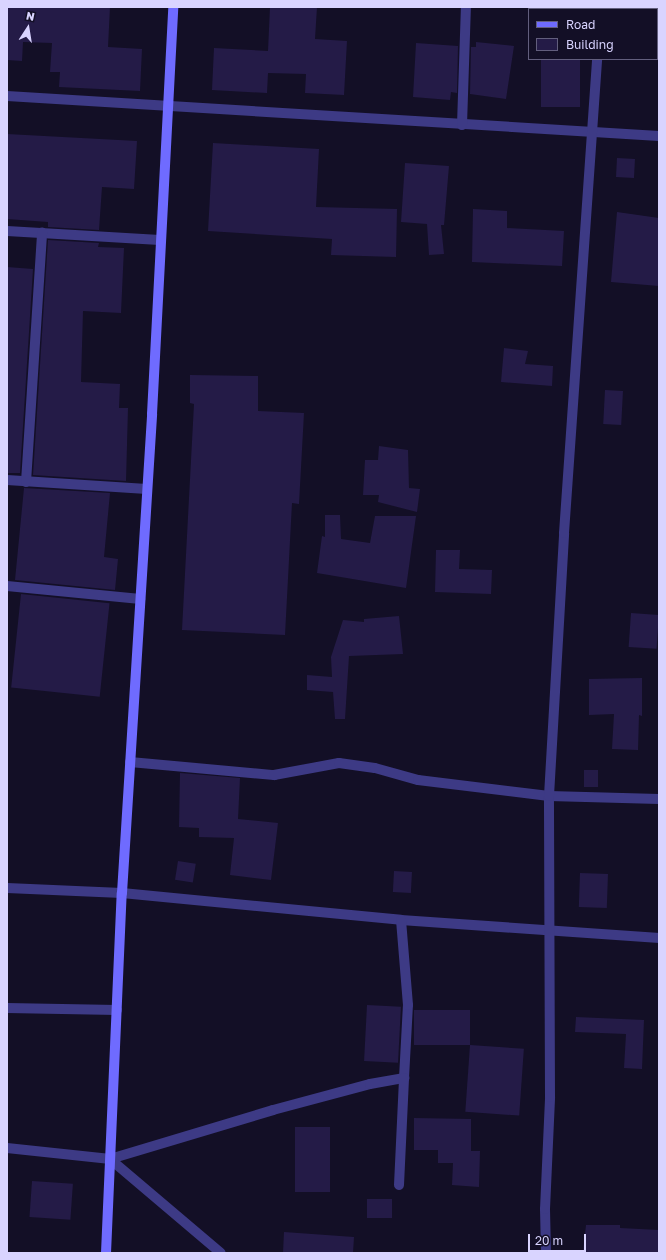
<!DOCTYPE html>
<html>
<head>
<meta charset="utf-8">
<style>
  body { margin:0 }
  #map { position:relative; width:666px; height:1260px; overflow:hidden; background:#130f26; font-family:"Golos Text",sans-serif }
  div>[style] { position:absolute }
  .building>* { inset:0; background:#241b47; transform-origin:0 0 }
  .street>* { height:10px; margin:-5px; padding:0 5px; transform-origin:5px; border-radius:5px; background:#3d3a85 }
  .secondary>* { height:10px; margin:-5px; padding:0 5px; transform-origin:5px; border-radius:5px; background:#6f6bff }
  span { translate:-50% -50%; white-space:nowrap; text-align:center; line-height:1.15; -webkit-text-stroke:4px #130f26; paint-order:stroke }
  .frame { position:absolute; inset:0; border:8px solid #d9d4ff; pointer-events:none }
  .legend { position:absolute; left:528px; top:8px; width:130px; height:52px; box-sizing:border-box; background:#130f26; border:1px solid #625e7d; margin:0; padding:5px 7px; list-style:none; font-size:12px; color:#d9d4ff }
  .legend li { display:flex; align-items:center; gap:8px; height:20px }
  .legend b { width:20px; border:1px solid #625e7d }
  .north { position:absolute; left:8px; top:8px; width:40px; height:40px; -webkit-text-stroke:3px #130f26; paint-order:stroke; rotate:12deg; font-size:11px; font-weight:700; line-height:16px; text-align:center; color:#d9d4ff }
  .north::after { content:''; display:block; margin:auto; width:14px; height:18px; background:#d9d4ff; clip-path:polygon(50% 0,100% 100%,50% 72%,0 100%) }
  .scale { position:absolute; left:528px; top:1234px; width:58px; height:18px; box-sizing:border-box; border:2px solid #d9d4ff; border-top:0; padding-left:5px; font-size:12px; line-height:14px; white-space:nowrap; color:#d9d4ff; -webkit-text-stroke:3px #130f26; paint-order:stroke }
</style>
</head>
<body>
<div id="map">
  <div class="building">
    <i style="clip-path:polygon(7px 7px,110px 7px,108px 47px,142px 49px,140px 91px,59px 87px,60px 72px,50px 72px,52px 43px,23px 42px,22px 61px,7px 60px)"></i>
    <i style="clip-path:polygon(270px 7px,317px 7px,315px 39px,347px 41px,344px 95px,305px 93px,306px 74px,268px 73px,267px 93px,212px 90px,214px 48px,268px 51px)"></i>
    <i style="clip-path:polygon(476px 42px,514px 46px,506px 99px,470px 94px,471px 47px,476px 47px)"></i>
    <i style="clip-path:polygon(416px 43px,458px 46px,457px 93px,451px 92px,450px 100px,413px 97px)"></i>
    <i style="left:541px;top:59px;width:39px;height:48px"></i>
    <i style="clip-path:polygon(7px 134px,137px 141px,134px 189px,102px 187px,99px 230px,48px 227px,48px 222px,7px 219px)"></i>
    <i style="clip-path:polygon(213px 143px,319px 149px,316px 207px,397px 209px,396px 257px,331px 255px,332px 239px,208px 231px)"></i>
    <i style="left:617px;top:158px;width:18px;height:19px;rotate:3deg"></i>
    <i style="clip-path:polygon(405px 163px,449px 166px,444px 225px,441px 225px,444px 254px,429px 255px,427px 224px,401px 222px)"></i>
    <i style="clip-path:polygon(473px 209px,507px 211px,507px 228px,564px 231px,562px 266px,472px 262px)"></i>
    <i style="clip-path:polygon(617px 212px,659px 218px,659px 286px,611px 282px)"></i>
    <i style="clip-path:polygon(48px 240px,99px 243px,98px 247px,124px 248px,121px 313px,83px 311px,81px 382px,120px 384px,119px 408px,128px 408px,126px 481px,33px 475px)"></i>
    <i style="clip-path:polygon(7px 267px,33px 269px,20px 473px,7px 473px)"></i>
    <i style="clip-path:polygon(504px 348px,528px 351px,525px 364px,553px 366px,552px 386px,501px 382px)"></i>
    <i style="clip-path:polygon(190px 375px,258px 376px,258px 411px,304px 413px,299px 504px,292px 503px,285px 635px,182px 630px,194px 404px,190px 403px)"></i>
    <i style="left:605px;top:390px;width:18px;height:34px;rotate:3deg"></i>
    <i style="clip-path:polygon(379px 446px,408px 450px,409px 488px,420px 489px,417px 512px,378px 502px,379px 495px,363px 495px,365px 460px,378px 460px)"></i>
    <i style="clip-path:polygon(24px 488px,110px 493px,104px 557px,118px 559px,115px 590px,15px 580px)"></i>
    <i style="clip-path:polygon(325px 515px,340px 515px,341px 539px,370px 543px,375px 516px,416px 516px,406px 588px,317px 573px,322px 536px,325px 537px)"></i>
    <i style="clip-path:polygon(436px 550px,460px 550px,459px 569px,492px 570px,491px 594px,435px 592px)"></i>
    <i style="left:21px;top:594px;width:89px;height:94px;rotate:6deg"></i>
    <i style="left:631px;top:613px;width:28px;height:34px;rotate:4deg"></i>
    <i style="clip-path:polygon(399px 616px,403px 654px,349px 656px,345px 719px,335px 719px,333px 692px,307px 690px,307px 675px,332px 677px,331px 657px,343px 620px,364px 622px,364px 619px)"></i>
    <i style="clip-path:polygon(642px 678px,642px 716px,639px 715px,638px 750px,612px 749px,614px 714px,589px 715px,589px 679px)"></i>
    <i style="left:584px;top:770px;width:14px;height:17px"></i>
    <i style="clip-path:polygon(180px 773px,240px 778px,238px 819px,278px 823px,271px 880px,230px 875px,234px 838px,199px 837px,199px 828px,179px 827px)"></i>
    <i style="left:178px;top:861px;width:18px;height:19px;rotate:9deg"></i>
    <i style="left:394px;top:871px;width:18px;height:21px;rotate:3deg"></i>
    <i style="left:580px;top:873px;width:28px;height:34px;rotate:2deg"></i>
    <i style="left:367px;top:1005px;width:34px;height:56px;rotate:3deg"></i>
    <i style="left:414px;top:1010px;width:56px;height:35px"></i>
    <i style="clip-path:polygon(576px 1017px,644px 1020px,642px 1069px,624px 1068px,626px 1034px,575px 1032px)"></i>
    <i style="left:470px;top:1045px;width:54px;height:67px;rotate:4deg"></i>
    <i style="clip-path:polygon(414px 1118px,471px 1119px,471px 1151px,480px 1151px,479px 1187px,452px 1185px,453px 1163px,438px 1163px,438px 1150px,414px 1150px)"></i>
    <i style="left:295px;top:1127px;width:35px;height:65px"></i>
    <i style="left:32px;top:1181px;width:41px;height:36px;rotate:4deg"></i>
    <i style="left:367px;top:1199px;width:25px;height:19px"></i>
    <i style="clip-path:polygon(586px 1225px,620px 1225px,620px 1228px,659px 1230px,659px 1253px,583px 1252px)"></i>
    <i style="clip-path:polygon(284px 1232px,354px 1237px,353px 1253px,283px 1253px)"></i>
  </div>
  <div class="street">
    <i style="left:599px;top:9px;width:2px;rotate:-90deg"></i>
    <i style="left:7px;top:96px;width:653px;rotate:3.51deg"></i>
    <i style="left:462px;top:125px;width:118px;rotate:-88.1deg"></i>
    <i style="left:7px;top:231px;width:153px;rotate:3.4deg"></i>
    <i style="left:7px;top:480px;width:140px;rotate:3.7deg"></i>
    <i style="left:26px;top:482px;width:250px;rotate:-86.3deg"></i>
    <i style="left:7px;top:586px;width:134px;rotate:5.6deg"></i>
    <i style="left:130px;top:762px;width:145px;rotate:5.2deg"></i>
    <i style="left:274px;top:775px;width:66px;rotate:-10.5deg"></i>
    <i style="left:339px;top:763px;width:36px;rotate:8deg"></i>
    <i style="left:375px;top:768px;width:45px;rotate:15.6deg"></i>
    <i style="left:418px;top:780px;width:132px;rotate:7deg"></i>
    <i style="left:549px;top:796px;width:110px;rotate:1.6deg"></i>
    <i style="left:7px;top:888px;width:115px;rotate:2.5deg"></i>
    <i style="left:122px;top:893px;width:280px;rotate:5.5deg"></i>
    <i style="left:401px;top:920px;width:259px;rotate:4deg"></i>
    <i style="left:7px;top:1008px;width:110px;rotate:1deg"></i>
    <i style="left:7px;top:1148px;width:104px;rotate:6.1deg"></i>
    <i style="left:110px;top:1159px;width:170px;rotate:-16.7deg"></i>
    <i style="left:273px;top:1110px;width:100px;rotate:-15deg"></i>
    <i style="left:370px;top:1084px;width:35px;rotate:-10deg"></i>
    <i style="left:404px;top:1078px;width:73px;rotate:-86.9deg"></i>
    <i style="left:408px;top:1005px;width:85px;rotate:-94.7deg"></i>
    <i style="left:110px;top:1159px;width:145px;rotate:40.3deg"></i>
    <i style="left:399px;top:1185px;width:107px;rotate:-87.3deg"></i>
    <i style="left:546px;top:1253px;width:44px;rotate:-91.3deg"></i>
    <i style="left:545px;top:1209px;width:112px;rotate:-87.4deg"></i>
    <i style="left:550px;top:1097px;width:301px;rotate:-90.2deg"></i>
    <i style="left:549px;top:796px;width:263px;rotate:-86.7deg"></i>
    <i style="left:564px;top:533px;width:475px;rotate:-86deg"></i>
  </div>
  <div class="secondary">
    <i style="left:106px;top:1253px;width:360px;rotate:-87.5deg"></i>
    <i style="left:122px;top:893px;width:480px;rotate:-86.4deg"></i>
    <i style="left:152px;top:414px;width:408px;rotate:-87deg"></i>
  </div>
  <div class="frame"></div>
  <ul class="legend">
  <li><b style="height:5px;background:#6f6bff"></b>Road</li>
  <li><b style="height:11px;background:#241b47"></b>Building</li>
  </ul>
  <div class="north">N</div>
  <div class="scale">20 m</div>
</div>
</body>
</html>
